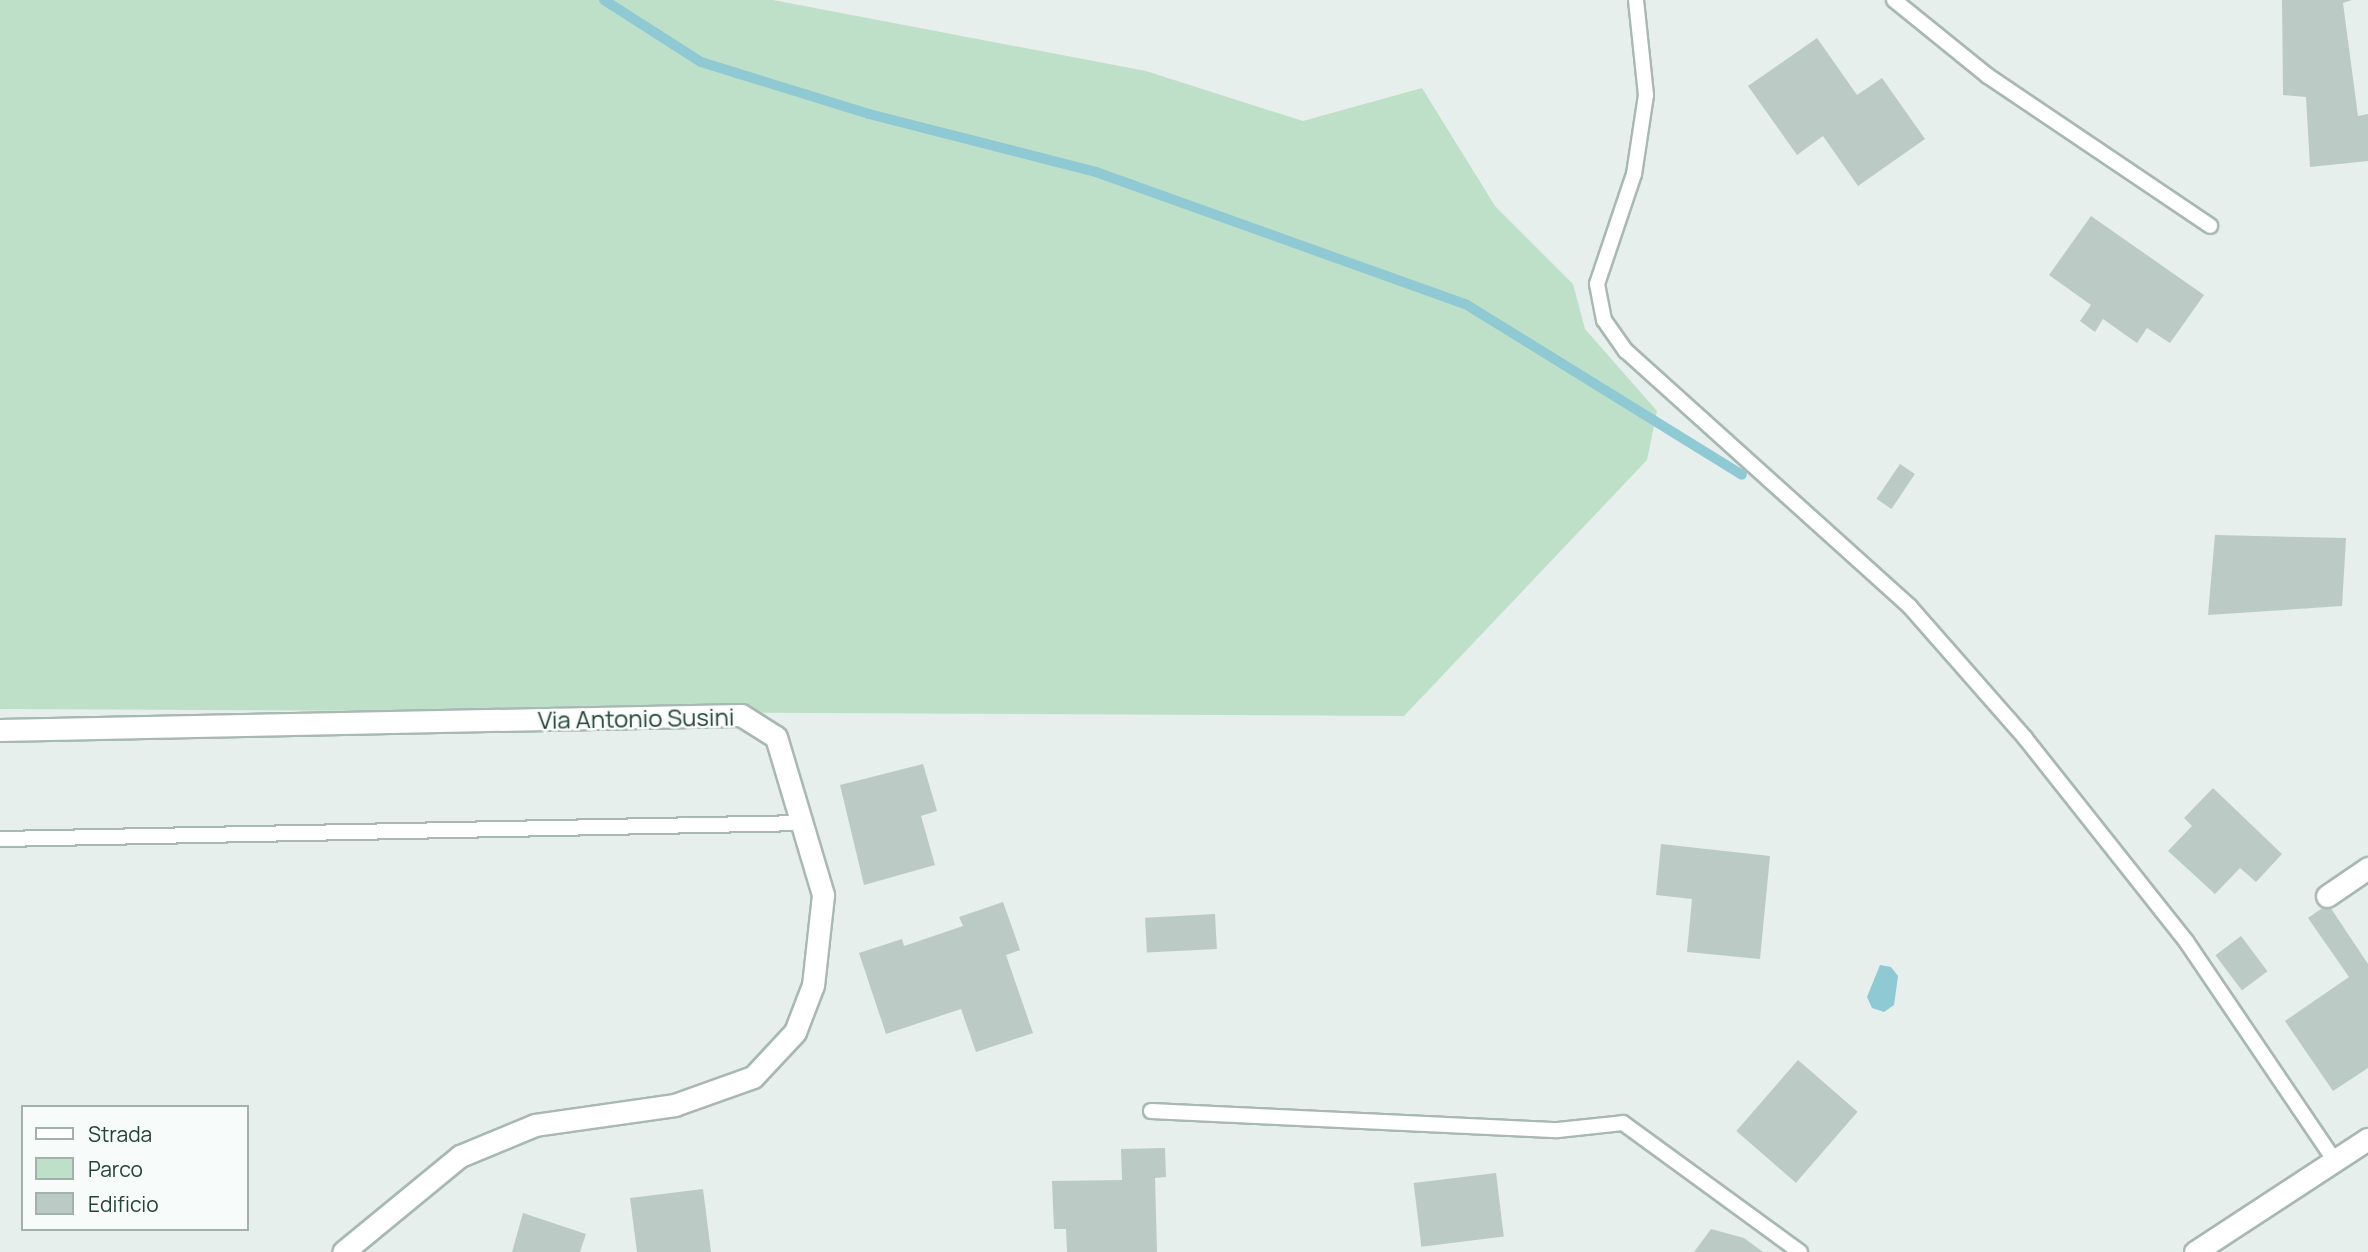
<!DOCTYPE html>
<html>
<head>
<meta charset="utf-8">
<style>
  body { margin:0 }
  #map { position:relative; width:2368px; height:1252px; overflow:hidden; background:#e6efeb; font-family:Manrope,sans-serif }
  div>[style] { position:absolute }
  .green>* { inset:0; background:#bfe0c8 }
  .water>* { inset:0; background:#8ec9d4 }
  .stream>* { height:10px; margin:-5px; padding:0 5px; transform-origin:5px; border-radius:5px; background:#8ec9d4 }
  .building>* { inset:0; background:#bbcac4; transform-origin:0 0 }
  .roads { filter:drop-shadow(2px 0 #a8b8b2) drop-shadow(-2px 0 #a8b8b2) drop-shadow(0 2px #a8b8b2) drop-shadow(0 -2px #a8b8b2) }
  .lane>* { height:14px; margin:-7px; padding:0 7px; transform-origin:7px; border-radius:7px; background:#fff }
  .street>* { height:21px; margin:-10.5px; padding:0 10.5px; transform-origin:10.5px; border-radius:10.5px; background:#fff }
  span { translate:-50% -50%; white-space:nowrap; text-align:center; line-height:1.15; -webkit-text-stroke:5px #f7fbf9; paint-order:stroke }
  .street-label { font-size:24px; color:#24423a }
  .legend { position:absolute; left:21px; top:1105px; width:228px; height:126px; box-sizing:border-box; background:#f7fbf9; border:2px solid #a3b1ad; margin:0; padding:9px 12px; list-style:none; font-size:21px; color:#24423a }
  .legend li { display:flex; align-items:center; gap:14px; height:35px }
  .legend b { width:35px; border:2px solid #a3b1ad }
</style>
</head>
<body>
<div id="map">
  <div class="green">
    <i style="clip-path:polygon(0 0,773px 0,1146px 71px,1303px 121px,1422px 88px,1495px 206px,1573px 284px,1585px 329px,1657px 411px,1647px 460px,1404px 716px,0 709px)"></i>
  </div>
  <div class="water">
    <i style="clip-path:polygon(1880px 965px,1891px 967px,1898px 976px,1894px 1005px,1884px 1012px,1872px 1008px,1867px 997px)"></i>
  </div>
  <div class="stream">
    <i style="left:604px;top:0;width:115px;rotate:32.6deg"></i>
    <i style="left:701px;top:62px;width:176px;rotate:17.2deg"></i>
    <i style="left:869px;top:114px;width:234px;rotate:14.3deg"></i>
    <i style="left:1096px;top:172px;width:394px;rotate:19.7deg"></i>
    <i style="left:1467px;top:305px;width:323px;rotate:31.7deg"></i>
  </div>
  <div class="building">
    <i style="clip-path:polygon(2282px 0,2352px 0,2343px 3px,2358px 116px,2368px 114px,2368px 161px,2310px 167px,2306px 97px,2283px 95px)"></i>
    <i style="clip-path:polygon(1817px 38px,1857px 95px,1882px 78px,1925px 139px,1858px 186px,1823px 136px,1797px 155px,1748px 86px)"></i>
    <i style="clip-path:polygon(2091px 216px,2204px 295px,2170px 343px,2147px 328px,2137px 343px,2103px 319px,2095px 332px,2080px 321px,2091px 305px,2049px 275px)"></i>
    <i style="left:1900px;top:464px;width:18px;height:42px;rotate:34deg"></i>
    <i style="clip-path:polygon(2215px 535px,2346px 538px,2342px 606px,2208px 615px)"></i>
    <i style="clip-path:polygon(923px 764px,937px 811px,921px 816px,935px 865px,864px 885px,840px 785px)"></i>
    <i style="clip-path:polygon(2213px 788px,2282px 854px,2256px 882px,2240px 868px,2215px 894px,2168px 851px,2192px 826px,2184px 818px)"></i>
    <i style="clip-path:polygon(1661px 844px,1770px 856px,1760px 959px,1687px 952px,1692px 899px,1656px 895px)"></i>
    <i style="clip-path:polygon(1003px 902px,1020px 950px,1006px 955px,1033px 1033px,976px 1052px,961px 1009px,886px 1034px,859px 953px,902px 939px,904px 946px,963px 926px,959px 917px)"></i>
    <i style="clip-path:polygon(2328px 904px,2368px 964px,2368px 1068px,2333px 1091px,2285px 1021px,2349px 977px,2308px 918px)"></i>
    <i style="left:1215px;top:914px;width:35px;height:70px;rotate:87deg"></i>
    <i style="left:2241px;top:936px;width:44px;height:32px;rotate:53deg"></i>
    <i style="left:1798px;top:1060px;width:79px;height:94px;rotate:41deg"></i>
    <i style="clip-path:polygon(1165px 1148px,1166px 1177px,1155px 1178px,1157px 1252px,1067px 1252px,1066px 1229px,1054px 1229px,1052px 1181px,1122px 1180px,1121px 1149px)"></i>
    <i style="left:1496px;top:1173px;width:64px;height:83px;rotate:83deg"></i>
    <i style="clip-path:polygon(703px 1189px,711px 1252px,637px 1252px,630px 1198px)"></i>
    <i style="clip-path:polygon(523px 1213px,586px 1234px,580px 1252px,512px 1252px)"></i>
    <i style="clip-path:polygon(1711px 1229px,1744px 1238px,1763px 1252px,1694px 1252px)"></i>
  </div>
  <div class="roads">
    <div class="lane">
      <i style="left:1636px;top:0;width:96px;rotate:84deg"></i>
      <i style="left:1646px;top:95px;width:80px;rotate:98.6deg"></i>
      <i style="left:1634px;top:174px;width:116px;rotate:108.6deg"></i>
      <i style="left:1597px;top:284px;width:37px;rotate:79deg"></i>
      <i style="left:1604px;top:320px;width:38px;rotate:55deg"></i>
      <i style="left:1626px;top:351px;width:382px;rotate:42deg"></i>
      <i style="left:1910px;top:607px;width:174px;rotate:48.7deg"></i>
      <i style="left:2025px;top:738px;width:259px;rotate:51.6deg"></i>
      <i style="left:2186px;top:941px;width:264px;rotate:55.9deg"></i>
      <i style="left:1894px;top:0;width:121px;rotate:39deg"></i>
      <i style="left:1988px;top:76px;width:268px;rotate:34deg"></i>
      <i style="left:0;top:839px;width:801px;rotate:-1.14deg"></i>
      <i style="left:1151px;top:1111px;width:407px;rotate:2.7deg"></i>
      <i style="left:1558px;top:1130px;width:65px;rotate:-6.1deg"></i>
      <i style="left:1623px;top:1123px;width:219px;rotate:36.1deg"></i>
    </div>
    <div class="street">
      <i style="left:0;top:730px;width:741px;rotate:-1.16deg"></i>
      <i style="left:741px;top:715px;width:41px;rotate:32.2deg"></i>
      <i style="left:776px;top:737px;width:165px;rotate:73.4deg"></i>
      <i style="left:823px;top:895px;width:91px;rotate:96.3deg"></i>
      <i style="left:813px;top:985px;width:50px;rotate:111deg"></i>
      <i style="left:795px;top:1032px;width:62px;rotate:133deg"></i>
      <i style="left:753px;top:1077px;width:83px;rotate:160.3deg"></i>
      <i style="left:675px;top:1105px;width:141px;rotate:171.9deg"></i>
      <i style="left:535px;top:1125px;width:81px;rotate:157.5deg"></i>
      <i style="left:460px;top:1156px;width:151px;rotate:140.6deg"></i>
      <i style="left:2327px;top:896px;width:50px;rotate:-34.3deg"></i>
      <i style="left:2195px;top:1252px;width:207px;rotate:-33.2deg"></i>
    </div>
  </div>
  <div class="street-label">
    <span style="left:636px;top:718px;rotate:-1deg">Via Antonio Susini</span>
  </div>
  <ul class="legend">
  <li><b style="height:9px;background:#fff"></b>Strada</li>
  <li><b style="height:19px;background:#bfe0c8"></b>Parco</li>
  <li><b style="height:19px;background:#bbcac4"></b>Edificio</li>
  </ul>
</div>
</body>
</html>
